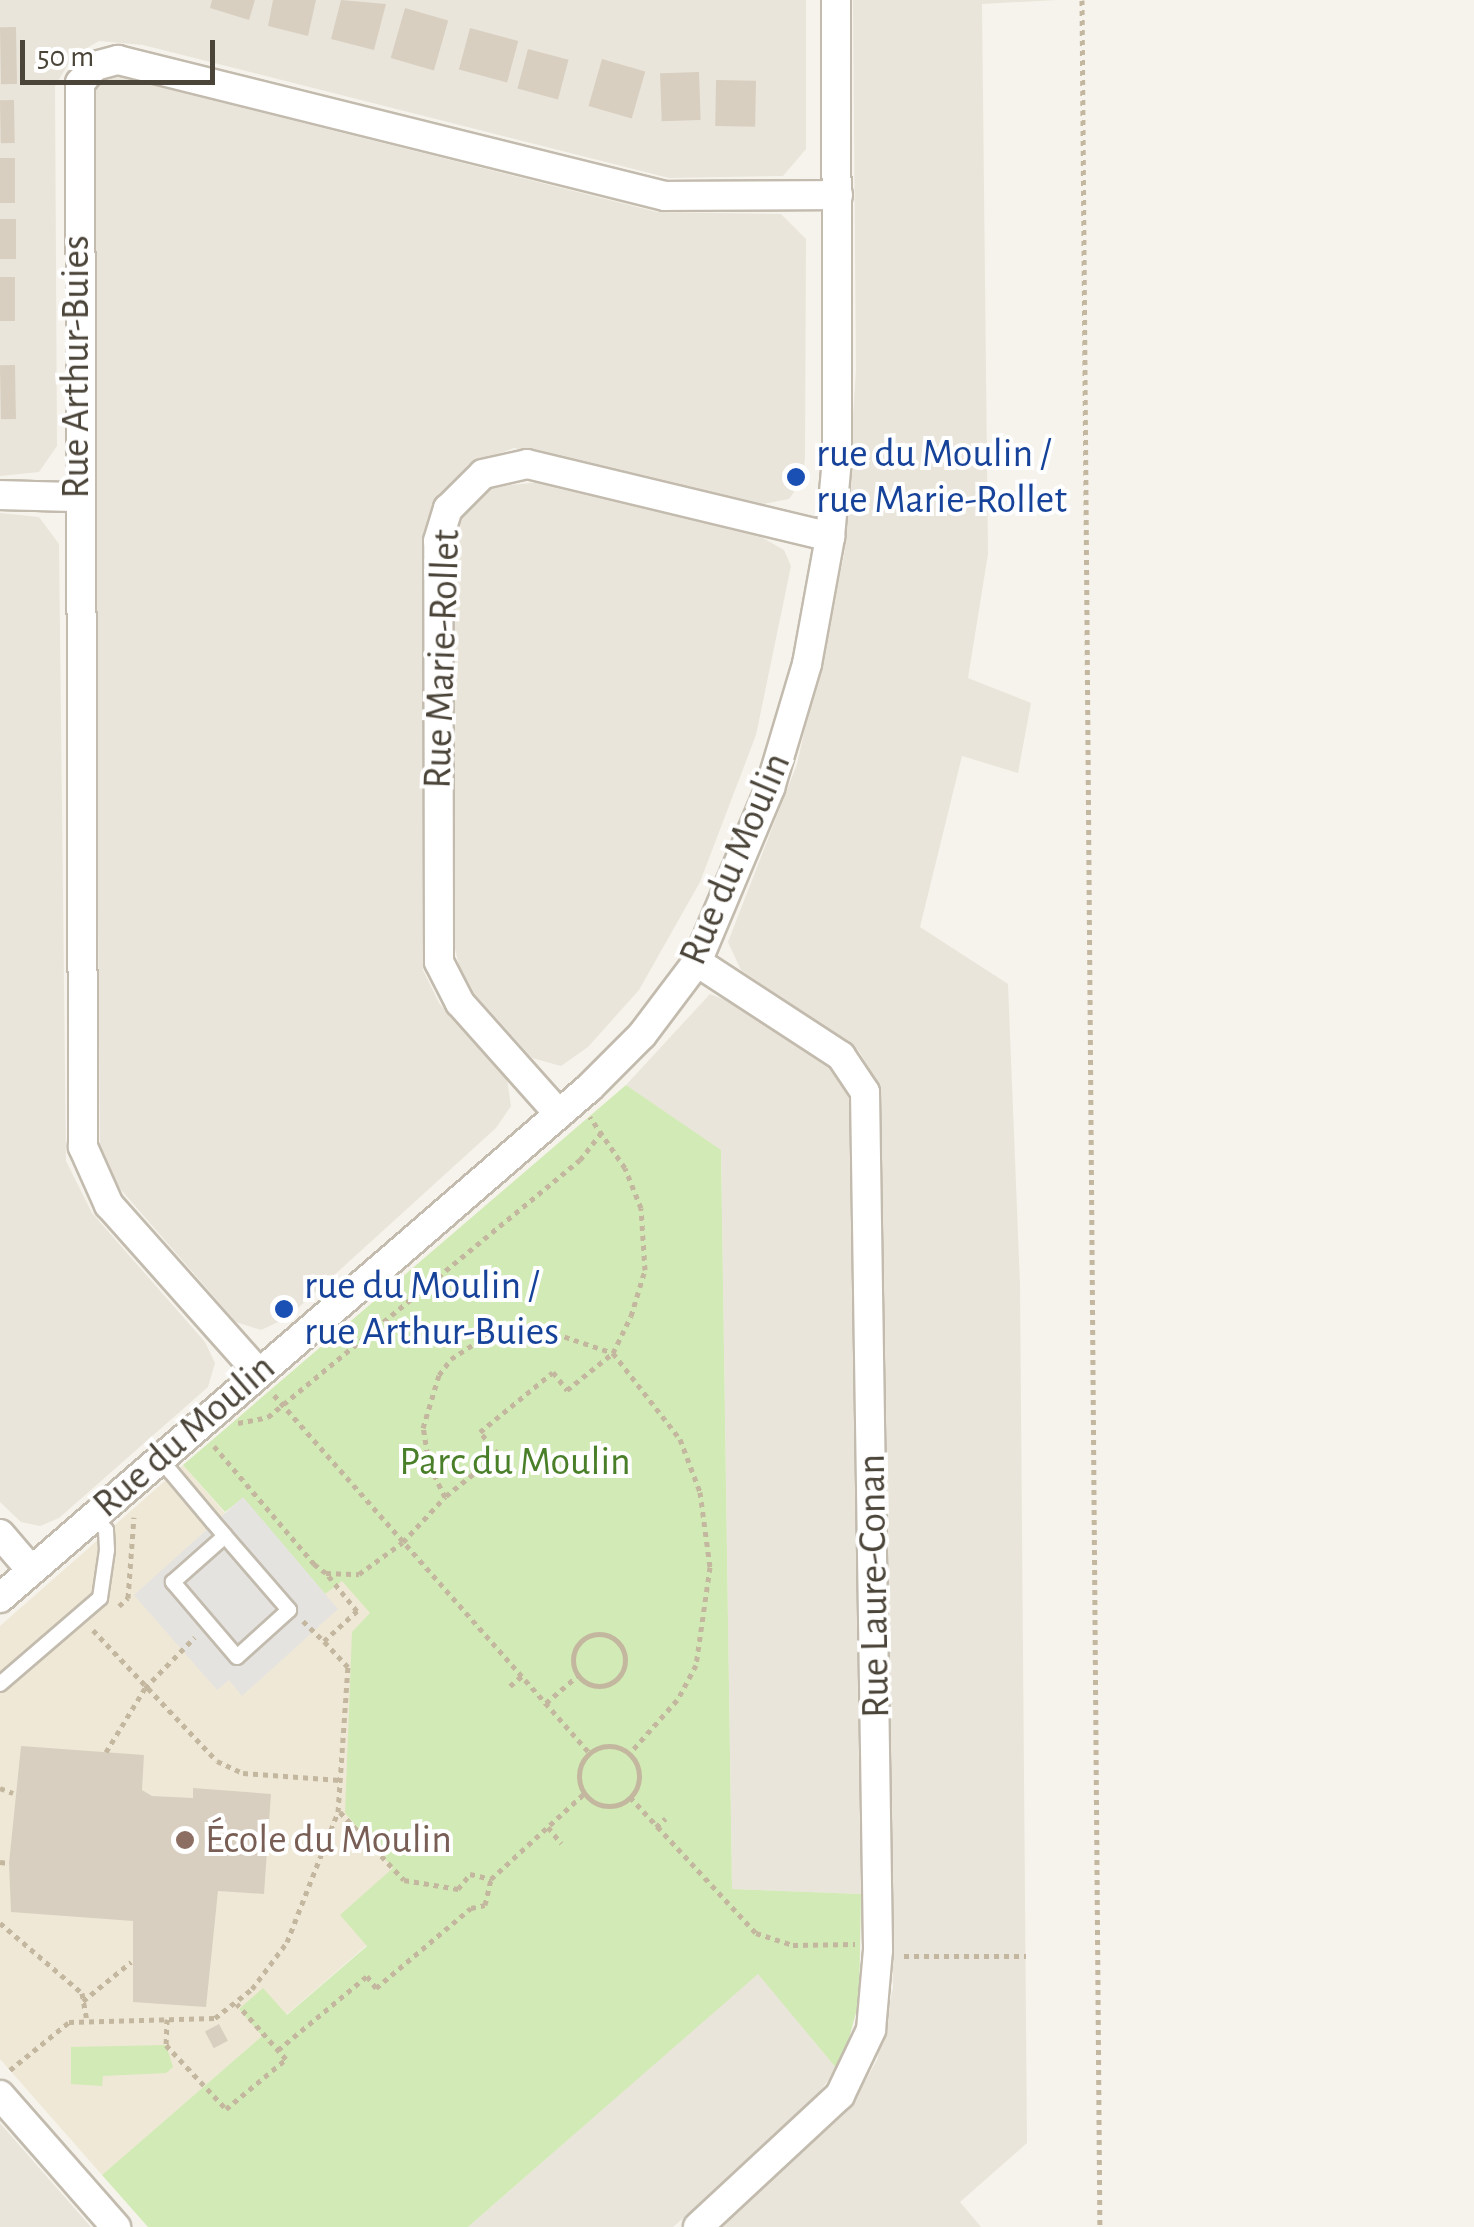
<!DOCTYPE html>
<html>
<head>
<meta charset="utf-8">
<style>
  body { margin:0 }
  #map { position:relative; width:1474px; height:2227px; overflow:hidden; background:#f6f3ec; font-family:"Alegreya Sans",sans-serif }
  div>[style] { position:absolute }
  .residential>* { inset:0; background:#eae5da }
  .education>* { inset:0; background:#efe8d6 }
  .green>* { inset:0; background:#d2eab5 }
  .parking>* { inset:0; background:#e5e3e0 }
  .building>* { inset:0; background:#d8cfc1; transform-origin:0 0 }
  .path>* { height:5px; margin-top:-2.5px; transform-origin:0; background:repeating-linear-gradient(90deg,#c4b79f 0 5px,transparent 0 10px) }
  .path>.ring { margin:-2.5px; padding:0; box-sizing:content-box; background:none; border:5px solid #c4b79f; border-radius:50% }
  .roads { filter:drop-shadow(2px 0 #c2bbae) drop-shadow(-2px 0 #c2bbae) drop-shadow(0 2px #c2bbae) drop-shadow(0 -2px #c2bbae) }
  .lane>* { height:14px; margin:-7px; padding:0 7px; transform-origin:7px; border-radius:7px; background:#fff }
  .street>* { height:28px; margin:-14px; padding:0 14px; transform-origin:14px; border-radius:14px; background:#fff }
  .dots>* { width:28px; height:28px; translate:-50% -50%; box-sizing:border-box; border:5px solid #fff; border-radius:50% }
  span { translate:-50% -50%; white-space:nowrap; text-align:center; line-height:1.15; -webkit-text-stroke:8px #fff; paint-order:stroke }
  .street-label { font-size:40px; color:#4b4439 }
  .transit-label { font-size:40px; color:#164399 }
  .left { translate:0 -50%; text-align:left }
  .park-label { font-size:40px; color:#4a7f2a }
  .education-label { font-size:40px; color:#785e54 }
  .scale { position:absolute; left:20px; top:40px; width:195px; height:45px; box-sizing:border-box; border:5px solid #4b4439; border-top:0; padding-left:12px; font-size:30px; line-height:35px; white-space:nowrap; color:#4b4439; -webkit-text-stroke:8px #fff; paint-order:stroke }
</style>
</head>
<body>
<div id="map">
  <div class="residential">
    <i style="clip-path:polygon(0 0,806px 0,806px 149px,783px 176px,669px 178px,143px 45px,99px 41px,73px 56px,55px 86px,57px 446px,39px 472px,0 476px)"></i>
    <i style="clip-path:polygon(853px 0,1057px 0,982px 4px,988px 554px,968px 678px,1031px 703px,1018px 773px,962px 756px,920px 927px,1008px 984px,1020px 1284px,1027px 2143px,960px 2202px,981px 2227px,722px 2227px,852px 2104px,877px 2060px,893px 1988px,881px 1090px,859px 1051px,741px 970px,728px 942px,797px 764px,844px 556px,856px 370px)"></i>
    <i style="clip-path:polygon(121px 77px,657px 212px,781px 214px,806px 239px,805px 457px,803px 479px,789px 499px,763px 504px,514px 448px,468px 465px,434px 502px,423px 534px,423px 970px,439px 1003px,507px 1079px,511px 1106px,496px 1128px,287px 1318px,261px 1330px,236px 1322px,115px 1183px,100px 1148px,91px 94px,104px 78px)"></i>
    <i style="clip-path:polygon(542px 482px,761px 537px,784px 550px,791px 566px,756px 735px,700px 882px,639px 990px,588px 1047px,561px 1066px,532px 1058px,463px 981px,453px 941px,455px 537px,465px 510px,491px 487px)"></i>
    <i style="clip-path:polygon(0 513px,39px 517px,59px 544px,66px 1161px,92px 1213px,205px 1342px,215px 1363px,208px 1387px,59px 1518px,40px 1526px,21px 1522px,0 1502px)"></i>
    <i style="clip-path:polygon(710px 994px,738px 1005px,834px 1071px,849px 1096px,861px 1894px,732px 1889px,721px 1151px,626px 1085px)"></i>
    <i style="clip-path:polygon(758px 1973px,837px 2069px,805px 2110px,673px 2227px,468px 2227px)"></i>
    <i style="clip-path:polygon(0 2123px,34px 2162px,91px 2227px,0 2227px)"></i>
  </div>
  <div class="education">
    <i style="clip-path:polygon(183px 1465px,224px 1512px,325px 1594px,342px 1580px,371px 1614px,421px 1898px,102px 2175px,0 2059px,0 1626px)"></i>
  </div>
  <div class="green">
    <i style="clip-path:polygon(626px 1085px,721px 1150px,732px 1889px,861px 1894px,859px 2002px,844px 2056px,837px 2069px,758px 1974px,468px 2227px,148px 2227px,102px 2175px,262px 2036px,239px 2009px,263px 1988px,287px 2015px,367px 1946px,340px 1915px,393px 1868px,345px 1813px,352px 1632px,370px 1613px,342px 1581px,325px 1594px,243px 1498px,225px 1512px,183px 1465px)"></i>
    <i style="clip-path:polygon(166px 2045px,173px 2067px,166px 2073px,103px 2076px,102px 2086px,71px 2084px,71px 2047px)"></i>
  </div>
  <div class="parking">
    <i style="clip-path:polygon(243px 1497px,338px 1609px,242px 1696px,229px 1680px,217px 1690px,134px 1595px)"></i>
  </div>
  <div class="building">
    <i style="clip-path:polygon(212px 0,255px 0,249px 20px,210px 8px)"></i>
    <i style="clip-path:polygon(273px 0,316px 0,308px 36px,268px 26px)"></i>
    <i style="clip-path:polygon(341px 0,386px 4px,374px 50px,331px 39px)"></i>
    <i style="left:405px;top:8px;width:45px;height:52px;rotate:16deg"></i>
    <i style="left:16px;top:27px;width:57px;height:16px;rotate:89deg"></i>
    <i style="left:470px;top:28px;width:50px;height:43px;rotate:15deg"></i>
    <i style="left:528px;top:49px;width:42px;height:41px;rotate:15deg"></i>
    <i style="left:602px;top:59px;width:45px;height:49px;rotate:16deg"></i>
    <i style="left:699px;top:72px;width:48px;height:39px;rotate:88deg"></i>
    <i style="left:716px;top:80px;width:40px;height:46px;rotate:1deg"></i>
    <i style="left:14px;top:100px;width:43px;height:14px;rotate:89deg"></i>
    <i style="left:0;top:158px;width:15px;height:45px"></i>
    <i style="left:0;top:219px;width:16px;height:40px"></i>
    <i style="left:0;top:277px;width:15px;height:44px"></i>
    <i style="left:15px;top:365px;width:54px;height:15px;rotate:89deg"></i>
    <i style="clip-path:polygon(21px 1746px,144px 1755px,142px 1790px,152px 1796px,193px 1798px,193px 1788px,271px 1794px,264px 1894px,218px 1891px,206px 2007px,133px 2002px,133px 1921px,11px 1912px,9px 1863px)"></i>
    <i style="left:219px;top:2024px;width:19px;height:16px;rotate:62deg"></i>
  </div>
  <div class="path">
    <i style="left:1082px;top:0;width:2227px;rotate:89.54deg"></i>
    <i style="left:274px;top:1395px;width:478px;rotate:48.6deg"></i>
    <i style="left:238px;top:1423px;width:31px;rotate:-11deg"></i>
    <i style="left:268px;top:1417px;width:404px;rotate:-39.5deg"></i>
    <i style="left:580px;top:1160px;width:36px;rotate:-52deg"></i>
    <i style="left:214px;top:1446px;width:155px;rotate:49.7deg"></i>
    <i style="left:314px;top:1564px;width:15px;rotate:37deg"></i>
    <i style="left:326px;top:1573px;width:33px;rotate:2deg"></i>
    <i style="left:359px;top:1574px;width:54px;rotate:-36deg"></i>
    <i style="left:403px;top:1542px;width:62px;rotate:-47deg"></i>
    <i style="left:445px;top:1497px;width:37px;rotate:-116deg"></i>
    <i style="left:429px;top:1464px;width:36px;rotate:-99deg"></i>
    <i style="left:423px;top:1428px;width:55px;rotate:-73.2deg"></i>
    <i style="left:439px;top:1375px;width:20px;rotate:-53deg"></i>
    <i style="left:451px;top:1359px;width:45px;rotate:-33.3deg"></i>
    <i style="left:489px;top:1334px;width:48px;rotate:-8.5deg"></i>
    <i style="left:536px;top:1327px;width:81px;rotate:18.7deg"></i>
    <i style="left:613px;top:1353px;width:109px;rotate:52.1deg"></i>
    <i style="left:680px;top:1439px;width:57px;rotate:69.3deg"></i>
    <i style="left:700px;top:1492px;width:76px;rotate:82.4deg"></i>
    <i style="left:710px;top:1567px;width:99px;rotate:98.1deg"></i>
    <i style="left:696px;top:1665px;width:40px;rotate:118deg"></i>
    <i style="left:677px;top:1700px;width:72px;rotate:131.6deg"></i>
    <i style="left:446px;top:1496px;width:67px;rotate:-38.9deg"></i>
    <i style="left:498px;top:1454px;width:28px;rotate:-129deg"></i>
    <i style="left:480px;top:1432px;width:94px;rotate:-39.4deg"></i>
    <i style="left:553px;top:1372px;width:23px;rotate:52deg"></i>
    <i style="left:567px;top:1390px;width:59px;rotate:-38.8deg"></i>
    <i style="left:613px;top:1353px;width:41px;rotate:-64.1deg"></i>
    <i style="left:631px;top:1316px;width:48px;rotate:-73.1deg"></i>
    <i style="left:645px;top:1270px;width:62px;rotate:-93.7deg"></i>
    <i style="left:641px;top:1208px;width:43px;rotate:-111.8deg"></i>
    <i style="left:625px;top:1168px;width:62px;rotate:-124.5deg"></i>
    <i style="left:119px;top:1606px;width:12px;rotate:-42deg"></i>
    <i style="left:128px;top:1598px;width:81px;rotate:-85.8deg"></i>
    <i style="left:303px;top:1621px;width:29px;rotate:44deg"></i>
    <i style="left:324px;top:1641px;width:45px;rotate:-42.3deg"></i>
    <i style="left:357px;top:1611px;width:49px;rotate:-129.2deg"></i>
    <i style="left:93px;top:1630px;width:180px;rotate:46.6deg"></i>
    <i style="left:217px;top:1761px;width:29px;rotate:25deg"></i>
    <i style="left:243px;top:1773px;width:97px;rotate:4.1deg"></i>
    <i class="ring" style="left:573px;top:1634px;width:47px;height:47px"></i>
    <i style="left:510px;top:1686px;width:16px;rotate:-40deg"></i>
    <i style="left:546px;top:1703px;width:48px;rotate:-40.7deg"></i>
    <i class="ring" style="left:579px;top:1746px;width:55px;height:55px"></i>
    <i style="left:106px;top:1752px;width:75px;rotate:-58.6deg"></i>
    <i style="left:145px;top:1688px;width:71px;rotate:-45.6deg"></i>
    <i style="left:0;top:1788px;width:14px;rotate:21deg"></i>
    <i style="left:630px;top:1797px;width:185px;rotate:47.2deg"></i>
    <i style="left:756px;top:1933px;width:39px;rotate:18deg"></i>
    <i style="left:793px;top:1945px;width:62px;rotate:-0.9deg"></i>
    <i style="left:340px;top:1812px;width:93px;rotate:46.7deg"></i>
    <i style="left:404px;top:1880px;width:55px;rotate:9.5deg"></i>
    <i style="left:458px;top:1889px;width:19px;rotate:-51deg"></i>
    <i style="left:470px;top:1874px;width:22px;rotate:13deg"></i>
    <i style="left:548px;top:1827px;width:21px;rotate:51deg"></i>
    <i style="left:656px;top:1827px;width:13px;rotate:-42deg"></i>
    <i style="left:0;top:1862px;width:9px;rotate:6deg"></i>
    <i style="left:0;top:1923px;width:108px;rotate:40.5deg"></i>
    <i style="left:82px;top:1993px;width:27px;rotate:80deg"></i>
    <i style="left:904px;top:1956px;width:122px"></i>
    <i style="left:83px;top:2001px;width:62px;rotate:-39.1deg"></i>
    <i style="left:167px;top:2019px;width:26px;rotate:92deg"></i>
    <i style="left:166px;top:2045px;width:88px;rotate:46.8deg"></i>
    <i style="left:226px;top:2109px;width:78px;rotate:-39.8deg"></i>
    <i style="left:286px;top:2059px;width:74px;rotate:-131.7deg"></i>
    <i style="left:278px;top:2050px;width:116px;rotate:-39.7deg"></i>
    <i style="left:367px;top:1976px;width:15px;rotate:53deg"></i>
    <i style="left:376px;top:1988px;width:124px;rotate:-40.1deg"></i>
    <i style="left:471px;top:1908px;width:14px;rotate:-12deg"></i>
    <i style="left:485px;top:1905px;width:27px;rotate:-77deg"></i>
    <i style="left:491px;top:1879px;width:127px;rotate:-42.5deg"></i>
    <i style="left:10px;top:2070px;width:76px;rotate:-39.1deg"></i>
    <i style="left:69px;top:2022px;width:146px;rotate:-1.6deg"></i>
    <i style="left:215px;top:2018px;width:47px;rotate:-38.1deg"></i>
    <i style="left:252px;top:1989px;width:59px;rotate:-53.3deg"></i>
    <i style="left:287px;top:1942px;width:140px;rotate:-68.6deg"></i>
    <i style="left:338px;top:1812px;width:145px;rotate:-86.1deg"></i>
    <i style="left:348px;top:1667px;width:35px;rotate:-133deg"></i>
  </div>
  <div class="roads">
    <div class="lane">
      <i style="left:159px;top:1459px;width:18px;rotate:47deg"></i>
      <i style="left:171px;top:1472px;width:65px;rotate:50deg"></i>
      <i style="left:213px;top:1522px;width:18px;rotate:49deg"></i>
      <i style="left:225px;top:1536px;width:98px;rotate:49.1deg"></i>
      <i style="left:289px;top:1610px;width:70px;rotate:137.9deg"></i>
      <i style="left:237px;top:1657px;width:99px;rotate:-130.5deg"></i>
      <i style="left:173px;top:1582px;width:69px;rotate:-41.5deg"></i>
      <i style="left:0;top:1684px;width:132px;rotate:-40.7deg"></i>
      <i style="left:100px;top:1598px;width:49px;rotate:-81.7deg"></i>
      <i style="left:107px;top:1550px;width:20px;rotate:-93deg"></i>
      <i style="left:106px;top:1530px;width:19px;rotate:-133deg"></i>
    </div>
    <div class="street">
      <i style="left:0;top:495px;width:77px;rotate:1.5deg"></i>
      <i style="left:697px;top:962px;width:172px;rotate:33.1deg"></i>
      <i style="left:841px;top:1056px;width:43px;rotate:56.3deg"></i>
      <i style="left:865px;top:1092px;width:858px;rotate:89.13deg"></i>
      <i style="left:878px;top:1950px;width:80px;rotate:95deg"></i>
      <i style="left:871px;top:2030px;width:72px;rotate:115.5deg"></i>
      <i style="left:840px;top:2095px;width:194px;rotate:137.1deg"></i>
      <i style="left:559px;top:1114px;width:149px;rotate:-131.7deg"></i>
      <i style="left:460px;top:1003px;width:46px;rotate:-117.1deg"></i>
      <i style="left:439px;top:962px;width:421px;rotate:-90.1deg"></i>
      <i style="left:438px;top:541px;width:34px;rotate:-73deg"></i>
      <i style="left:448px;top:509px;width:49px;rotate:-45deg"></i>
      <i style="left:483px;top:474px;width:45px;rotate:-12.8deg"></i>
      <i style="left:527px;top:464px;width:312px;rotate:13.5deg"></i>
      <i style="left:258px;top:1372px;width:224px;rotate:-131.7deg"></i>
      <i style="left:109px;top:1205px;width:64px;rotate:-114.1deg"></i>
      <i style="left:83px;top:1147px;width:1064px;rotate:-90.16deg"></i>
      <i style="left:80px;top:83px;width:23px;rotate:-49deg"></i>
      <i style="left:95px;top:66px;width:24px;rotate:-15deg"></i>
      <i style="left:118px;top:60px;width:564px;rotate:13.96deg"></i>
      <i style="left:665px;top:196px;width:173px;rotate:-0.3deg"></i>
      <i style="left:0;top:1534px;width:48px;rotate:49.3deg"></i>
      <i style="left:0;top:1598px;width:779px;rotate:-40.89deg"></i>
      <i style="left:589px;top:1088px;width:75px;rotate:-45deg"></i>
      <i style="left:642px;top:1035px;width:91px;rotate:-53deg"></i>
      <i style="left:697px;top:962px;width:189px;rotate:-67.2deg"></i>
      <i style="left:770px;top:788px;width:129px;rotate:-73.4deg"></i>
      <i style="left:807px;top:664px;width:129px;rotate:-79.7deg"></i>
      <i style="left:830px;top:537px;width:78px;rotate:-84.9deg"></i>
      <i style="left:837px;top:459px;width:459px;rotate:-90.1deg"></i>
      <i style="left:0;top:2095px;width:176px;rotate:48.7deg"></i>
    </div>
  </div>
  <div class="dots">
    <i style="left:796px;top:477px;background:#1a4fb4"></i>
    <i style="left:284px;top:1309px;background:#1a4fb4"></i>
    <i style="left:185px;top:1840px;background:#8d6e63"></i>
  </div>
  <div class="street-label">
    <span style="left:76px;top:367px;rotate:-90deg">Rue Arthur-Buies</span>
    <span style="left:442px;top:659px;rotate:-88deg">Rue Marie-Rollet</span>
    <span style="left:735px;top:859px;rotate:-67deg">Rue du Moulin</span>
    <span style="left:184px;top:1436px;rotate:-41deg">Rue du Moulin</span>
    <span style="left:874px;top:1586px;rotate:-91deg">Rue Laure-Conan</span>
  </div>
  <div class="transit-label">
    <span class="left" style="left:816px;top:477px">rue du Moulin /<br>rue Marie-Rollet</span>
    <span class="left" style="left:304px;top:1309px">rue du Moulin /<br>rue Arthur-Buies</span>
  </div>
  <div class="park-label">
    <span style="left:515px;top:1462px">Parc du Moulin</span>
  </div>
  <div class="education-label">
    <span class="left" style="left:205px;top:1840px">École du Moulin</span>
  </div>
  <div class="scale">50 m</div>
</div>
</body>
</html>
